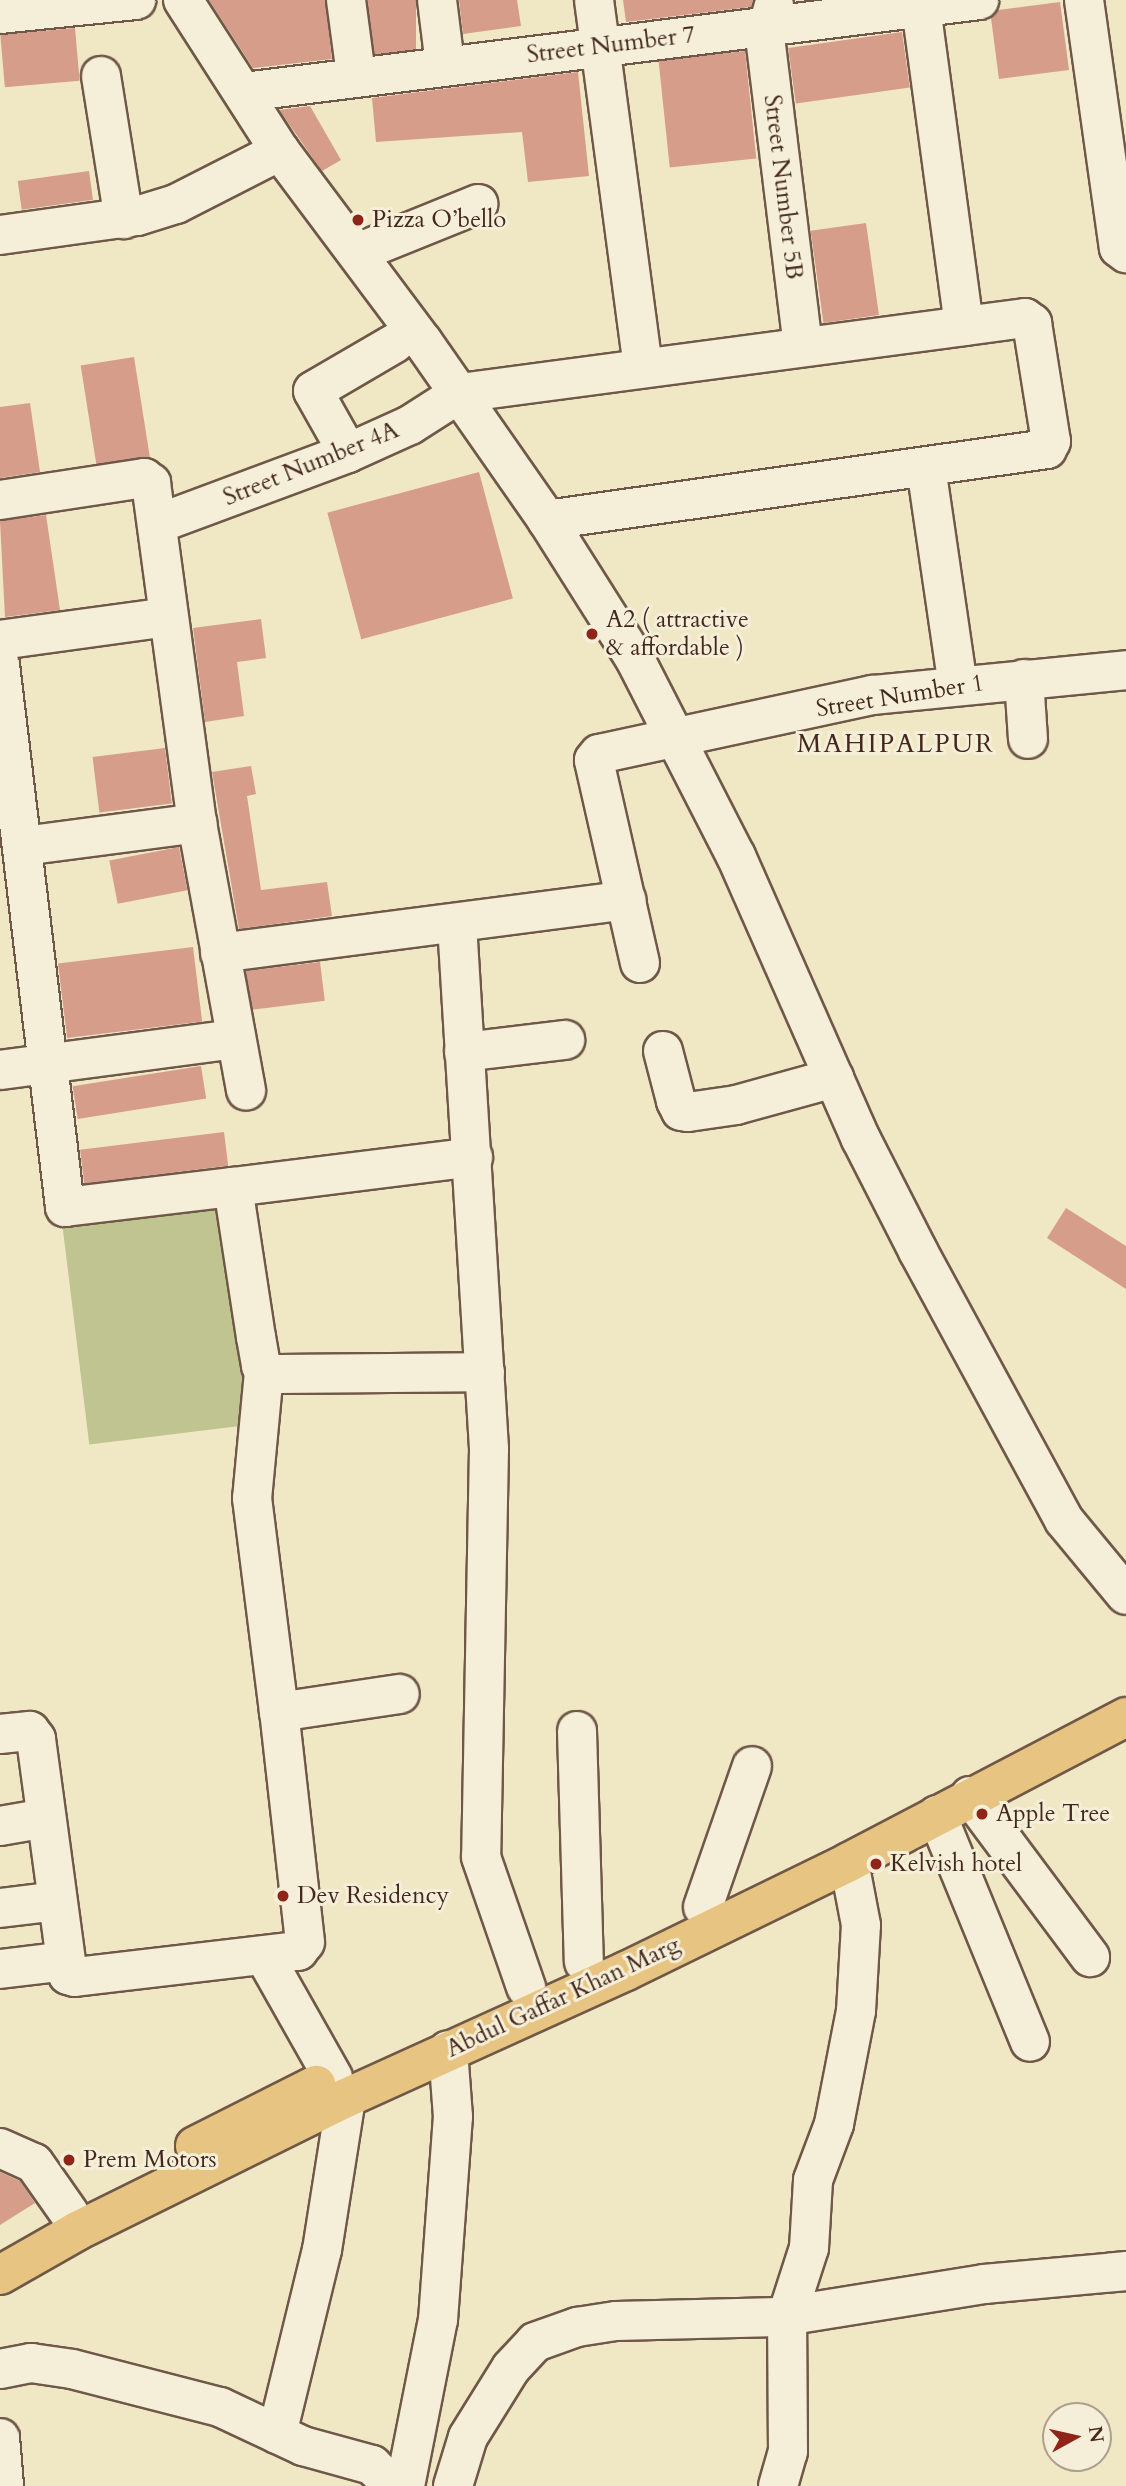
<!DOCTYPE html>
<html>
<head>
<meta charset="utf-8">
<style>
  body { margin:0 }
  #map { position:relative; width:1126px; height:2486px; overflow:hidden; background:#f0e7c5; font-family:Cardo,serif }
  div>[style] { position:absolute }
  .green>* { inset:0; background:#c0c490; transform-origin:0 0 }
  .building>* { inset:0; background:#d59d8a; transform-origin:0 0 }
  .roads { filter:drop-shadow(2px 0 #6f5847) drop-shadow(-2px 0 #6f5847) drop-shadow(0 2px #6f5847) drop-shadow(0 -2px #6f5847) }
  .minor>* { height:38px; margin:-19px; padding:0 19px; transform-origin:19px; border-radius:19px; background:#f5efd9 }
  .major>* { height:38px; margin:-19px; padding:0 19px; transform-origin:19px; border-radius:19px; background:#e8c482 }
  .dots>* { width:19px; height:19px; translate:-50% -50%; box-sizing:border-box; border:4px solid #f5efd9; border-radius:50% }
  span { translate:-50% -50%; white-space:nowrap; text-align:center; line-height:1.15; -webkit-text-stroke:6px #f5efd9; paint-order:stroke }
  .street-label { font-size:24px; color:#44281d }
  .poi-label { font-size:24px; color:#44281d }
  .left { translate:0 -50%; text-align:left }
  .neighbourhood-label { font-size:26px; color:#44281d; letter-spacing:2px }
  .north { position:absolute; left:1042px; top:2402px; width:70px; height:70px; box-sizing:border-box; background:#f5efd9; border:2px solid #ae9f8e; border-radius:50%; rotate:82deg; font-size:19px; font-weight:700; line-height:28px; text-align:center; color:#44281d }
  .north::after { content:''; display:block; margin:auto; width:24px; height:32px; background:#8f2418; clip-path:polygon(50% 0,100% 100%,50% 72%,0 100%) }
</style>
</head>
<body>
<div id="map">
  <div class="green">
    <i style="left:233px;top:1187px;width:238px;height:174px;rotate:83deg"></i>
  </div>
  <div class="building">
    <i style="clip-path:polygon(209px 0,325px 0,332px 59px,253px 68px)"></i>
    <i style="left:368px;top:0;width:48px;height:54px"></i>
    <i style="clip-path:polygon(459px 0,517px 0,521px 26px,463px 34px)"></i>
    <i style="clip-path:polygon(623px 0,753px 0,751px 7px,626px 22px)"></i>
    <i style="clip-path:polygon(1060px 2px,1069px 70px,999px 79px,991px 18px,998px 10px)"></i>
    <i style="left:75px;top:28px;width:53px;height:75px;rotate:85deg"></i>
    <i style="left:902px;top:32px;width:56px;height:115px;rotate:82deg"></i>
    <i style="left:745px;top:51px;width:108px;height:87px;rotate:84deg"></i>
    <i style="clip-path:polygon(578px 72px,589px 176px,528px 182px,522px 132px,376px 142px,372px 98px)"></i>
    <i style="clip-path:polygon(310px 106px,341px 160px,322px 171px,279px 110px)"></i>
    <i style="left:89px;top:171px;width:29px;height:72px;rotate:82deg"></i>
    <i style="left:866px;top:223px;width:93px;height:56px;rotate:82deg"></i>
    <i style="left:134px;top:357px;width:102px;height:54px;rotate:81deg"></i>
    <i style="clip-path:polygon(30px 403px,40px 472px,0 478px,0 407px)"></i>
    <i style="left:479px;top:472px;width:131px;height:157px;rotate:75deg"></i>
    <i style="clip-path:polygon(46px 515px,60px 610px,5px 617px,0 521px)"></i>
    <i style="clip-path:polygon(261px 619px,266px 658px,237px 662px,244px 716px,205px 722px,193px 628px)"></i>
    <i style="left:165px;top:748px;width:56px;height:73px;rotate:83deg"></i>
    <i style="clip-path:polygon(251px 766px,256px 794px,247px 796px,261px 890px,327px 882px,332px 916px,239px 929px,212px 772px)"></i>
    <i style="left:179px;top:847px;width:44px;height:71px;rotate:79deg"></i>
    <i style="left:193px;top:947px;width:75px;height:136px;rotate:83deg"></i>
    <i style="left:320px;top:962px;width:39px;height:75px;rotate:83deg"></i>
    <i style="left:201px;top:1066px;width:33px;height:130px;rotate:81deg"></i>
    <i style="left:224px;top:1132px;width:34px;height:145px;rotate:83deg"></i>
    <i style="clip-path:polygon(1066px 1208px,1126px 1246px,1126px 1289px,1047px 1238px)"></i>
    <i style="clip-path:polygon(0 2172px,20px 2181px,35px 2203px,0 2225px)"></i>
  </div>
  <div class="roads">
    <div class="minor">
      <i style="left:183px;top:0;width:179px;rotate:57.3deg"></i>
      <i style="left:280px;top:151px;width:239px;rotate:53.2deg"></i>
      <i style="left:423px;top:342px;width:217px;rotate:55.1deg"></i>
      <i style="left:547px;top:520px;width:167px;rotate:57.7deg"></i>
      <i style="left:636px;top:661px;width:219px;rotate:62.9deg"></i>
      <i style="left:736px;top:856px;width:309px;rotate:66.2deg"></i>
      <i style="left:861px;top:1139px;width:126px;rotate:63deg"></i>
      <i style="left:918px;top:1251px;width:306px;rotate:61.5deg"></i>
      <i style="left:1064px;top:1520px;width:97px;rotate:50.4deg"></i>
      <i style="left:346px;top:0;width:76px;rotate:82.4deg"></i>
      <i style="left:437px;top:0;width:64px;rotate:82.9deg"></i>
      <i style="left:594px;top:0;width:370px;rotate:82.4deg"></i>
      <i style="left:920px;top:0;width:329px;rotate:82.3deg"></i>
      <i style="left:1084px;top:0;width:250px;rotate:82deg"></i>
      <i style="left:1119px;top:248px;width:9px;rotate:36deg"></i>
      <i style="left:774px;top:5px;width:33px;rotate:106deg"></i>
      <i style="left:765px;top:37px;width:312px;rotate:83deg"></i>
      <i style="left:0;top:14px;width:137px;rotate:-5.9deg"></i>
      <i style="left:101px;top:76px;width:145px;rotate:80.9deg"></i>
      <i style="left:244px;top:92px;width:741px;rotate:-7.13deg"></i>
      <i style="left:0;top:235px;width:138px;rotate:-7.9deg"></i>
      <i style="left:137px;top:216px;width:41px;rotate:-17.1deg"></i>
      <i style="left:176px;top:204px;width:117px;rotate:-27deg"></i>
      <i style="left:357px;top:253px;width:131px;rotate:-22deg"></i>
      <i style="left:348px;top:453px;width:71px;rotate:-119.4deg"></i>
      <i style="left:313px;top:391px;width:95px;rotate:-30.3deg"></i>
      <i style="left:926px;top:467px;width:221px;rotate:81.7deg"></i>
      <i style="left:0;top:500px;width:146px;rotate:-8.7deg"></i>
      <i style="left:144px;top:478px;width:9px;rotate:36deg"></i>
      <i style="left:151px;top:483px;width:343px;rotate:82.3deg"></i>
      <i style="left:197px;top:823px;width:272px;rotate:79.6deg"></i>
      <i style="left:157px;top:524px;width:204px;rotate:-20.4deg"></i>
      <i style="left:348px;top:453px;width:68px;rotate:-24.3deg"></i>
      <i style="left:410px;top:425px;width:59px;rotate:-32.6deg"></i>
      <i style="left:460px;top:393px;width:570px;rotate:-7.56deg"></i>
      <i style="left:1025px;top:318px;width:9px;rotate:36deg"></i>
      <i style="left:1032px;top:323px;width:120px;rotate:80.9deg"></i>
      <i style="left:1051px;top:441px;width:9px;rotate:117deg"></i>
      <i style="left:1047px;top:449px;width:505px;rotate:171.92deg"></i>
      <i style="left:0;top:640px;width:169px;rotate:-7.8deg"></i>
      <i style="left:0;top:665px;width:546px;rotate:83.16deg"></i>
      <i style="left:65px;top:1207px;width:169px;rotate:-6.8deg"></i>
      <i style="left:233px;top:1187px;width:152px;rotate:81.3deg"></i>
      <i style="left:256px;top:1337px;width:29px;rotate:80deg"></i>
      <i style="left:261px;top:1366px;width:11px;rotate:49deg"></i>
      <i style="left:268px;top:1374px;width:217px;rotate:-0.5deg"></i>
      <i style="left:1024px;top:679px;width:60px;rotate:86.2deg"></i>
      <i style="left:23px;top:846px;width:176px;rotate:-7.5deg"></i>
      <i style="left:457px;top:924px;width:526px;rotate:86.51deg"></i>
      <i style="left:489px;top:1449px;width:408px;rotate:91.1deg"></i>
      <i style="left:481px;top:1857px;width:138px;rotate:70.9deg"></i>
      <i style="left:220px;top:953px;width:410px;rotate:-7.4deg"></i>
      <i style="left:640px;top:963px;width:208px;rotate:-102.8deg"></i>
      <i style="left:594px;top:760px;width:8px;rotate:-50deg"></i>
      <i style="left:599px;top:754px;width:280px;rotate:-12.2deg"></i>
      <i style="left:873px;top:695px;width:254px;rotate:-5.6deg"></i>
      <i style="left:663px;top:1051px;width:52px;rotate:75.4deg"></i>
      <i style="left:676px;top:1101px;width:11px;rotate:63deg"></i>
      <i style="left:681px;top:1111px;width:7px;rotate:8deg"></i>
      <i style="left:688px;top:1112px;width:49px;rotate:-8.3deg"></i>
      <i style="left:736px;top:1105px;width:102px;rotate:-15.4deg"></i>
      <i style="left:464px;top:1052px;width:102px;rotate:-6.8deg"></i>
      <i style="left:0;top:1070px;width:238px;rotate:-7.5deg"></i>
      <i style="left:233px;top:1187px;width:242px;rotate:-7.1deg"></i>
      <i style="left:264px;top:1372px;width:127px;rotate:95.4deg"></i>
      <i style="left:252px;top:1498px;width:216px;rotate:82.8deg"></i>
      <i style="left:577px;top:1731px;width:231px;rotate:88.3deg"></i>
      <i style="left:0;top:1734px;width:30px;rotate:-6deg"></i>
      <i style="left:30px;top:1731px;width:10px;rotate:53deg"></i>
      <i style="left:36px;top:1739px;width:238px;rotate:82.3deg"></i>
      <i style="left:68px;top:1975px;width:7px;rotate:16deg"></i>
      <i style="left:75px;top:1977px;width:225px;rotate:-6.7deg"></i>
      <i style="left:298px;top:1951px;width:11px;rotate:-52deg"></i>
      <i style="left:305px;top:1942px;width:231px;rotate:-96.4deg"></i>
      <i style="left:279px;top:1712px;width:122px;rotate:-8.5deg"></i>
      <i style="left:970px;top:1796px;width:201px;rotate:53.3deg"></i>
      <i style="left:937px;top:1815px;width:245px;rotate:67.7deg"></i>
      <i style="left:0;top:1826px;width:47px;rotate:-9.9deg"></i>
      <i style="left:703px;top:1907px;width:149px;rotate:-70.8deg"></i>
      <i style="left:0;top:1908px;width:57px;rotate:-7deg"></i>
      <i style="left:265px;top:1957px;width:138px;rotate:60.5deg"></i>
      <i style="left:0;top:1969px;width:66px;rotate:-6.9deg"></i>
      <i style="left:0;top:2148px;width:37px;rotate:24deg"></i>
      <i style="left:34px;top:2163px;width:61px;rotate:55deg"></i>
      <i style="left:0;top:2369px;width:32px;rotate:-11deg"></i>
      <i style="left:31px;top:2363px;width:41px;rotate:8.3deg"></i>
      <i style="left:72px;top:2369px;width:153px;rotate:14.4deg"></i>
      <i style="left:220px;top:2407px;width:92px;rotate:25.2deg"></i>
      <i style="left:303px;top:2446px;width:72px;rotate:15.4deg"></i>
      <i style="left:372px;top:2465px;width:30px;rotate:45deg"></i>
      <i style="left:277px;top:2434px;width:189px;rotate:-76.3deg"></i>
      <i style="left:322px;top:2250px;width:154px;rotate:-81deg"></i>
      <i style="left:0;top:2438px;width:48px;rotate:85.2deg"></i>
      <i style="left:405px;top:2486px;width:169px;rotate:-78.8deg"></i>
      <i style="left:438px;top:2320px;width:204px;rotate:-85.8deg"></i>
      <i style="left:453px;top:2117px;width:67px;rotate:-94.3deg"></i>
      <i style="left:453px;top:2486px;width:51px;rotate:-73deg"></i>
      <i style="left:468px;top:2437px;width:81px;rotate:-58.1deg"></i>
      <i style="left:511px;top:2368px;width:35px;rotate:-47deg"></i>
      <i style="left:535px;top:2342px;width:45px;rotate:-19.7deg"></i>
      <i style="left:577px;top:2327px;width:39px;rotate:-9deg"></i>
      <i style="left:616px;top:2321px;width:163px;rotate:-1.4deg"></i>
      <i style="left:779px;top:2317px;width:208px;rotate:-9.1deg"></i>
      <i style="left:984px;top:2284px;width:143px;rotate:-5.2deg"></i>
      <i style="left:778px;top:2486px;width:35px;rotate:-74deg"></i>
      <i style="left:788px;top:2452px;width:136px;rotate:-90.4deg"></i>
      <i style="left:787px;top:2316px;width:71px;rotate:-72.1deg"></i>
      <i style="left:809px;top:2248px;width:68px;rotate:-86.6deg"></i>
      <i style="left:813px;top:2180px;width:60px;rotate:-69.4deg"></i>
      <i style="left:834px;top:2124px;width:115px;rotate:-79deg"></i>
      <i style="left:856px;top:2011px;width:86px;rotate:-86.7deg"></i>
      <i style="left:861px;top:1925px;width:64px;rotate:-100.8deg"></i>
    </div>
    <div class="major">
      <i style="left:195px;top:2146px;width:136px;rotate:-26.8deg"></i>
      <i style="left:0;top:2275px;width:89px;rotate:-29.7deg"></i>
      <i style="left:77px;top:2231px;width:300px;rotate:-26.3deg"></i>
      <i style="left:346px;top:2098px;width:307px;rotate:-24.4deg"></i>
      <i style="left:626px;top:1971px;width:248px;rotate:-26deg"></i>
      <i style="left:849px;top:1862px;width:313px;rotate:-27.6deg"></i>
    </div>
  </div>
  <div class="dots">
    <i style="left:358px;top:220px;background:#8f2418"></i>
    <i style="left:592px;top:634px;background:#8f2418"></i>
    <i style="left:982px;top:1814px;background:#8f2418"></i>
    <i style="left:876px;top:1864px;background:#8f2418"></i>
    <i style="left:283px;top:1896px;background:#8f2418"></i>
    <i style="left:69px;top:2160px;background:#8f2418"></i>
  </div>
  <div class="street-label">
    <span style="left:611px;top:45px;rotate:-7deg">Street Number 7</span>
    <span style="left:783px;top:187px;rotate:83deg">Street Number 5B</span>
    <span style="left:311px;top:464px;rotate:-22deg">Street Number 4A</span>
    <span style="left:900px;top:696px;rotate:-9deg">Street Number 1</span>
    <span style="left:563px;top:1997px;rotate:-25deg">Abdul Gaffar Khan Marg</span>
  </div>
  <div class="poi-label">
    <span class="left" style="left:372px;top:220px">Pizza O’bello</span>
    <span class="left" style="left:606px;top:634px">A2 ( attractive<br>&amp; affordable )</span>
    <span class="left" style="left:996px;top:1814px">Apple Tree</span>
    <span class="left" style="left:890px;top:1864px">Kelvish hotel</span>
    <span class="left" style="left:297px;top:1896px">Dev Residency</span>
    <span class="left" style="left:83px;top:2160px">Prem Motors</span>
  </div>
  <div class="neighbourhood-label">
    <span style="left:896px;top:744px">MAHIPALPUR</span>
  </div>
  <div class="north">N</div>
</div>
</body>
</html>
